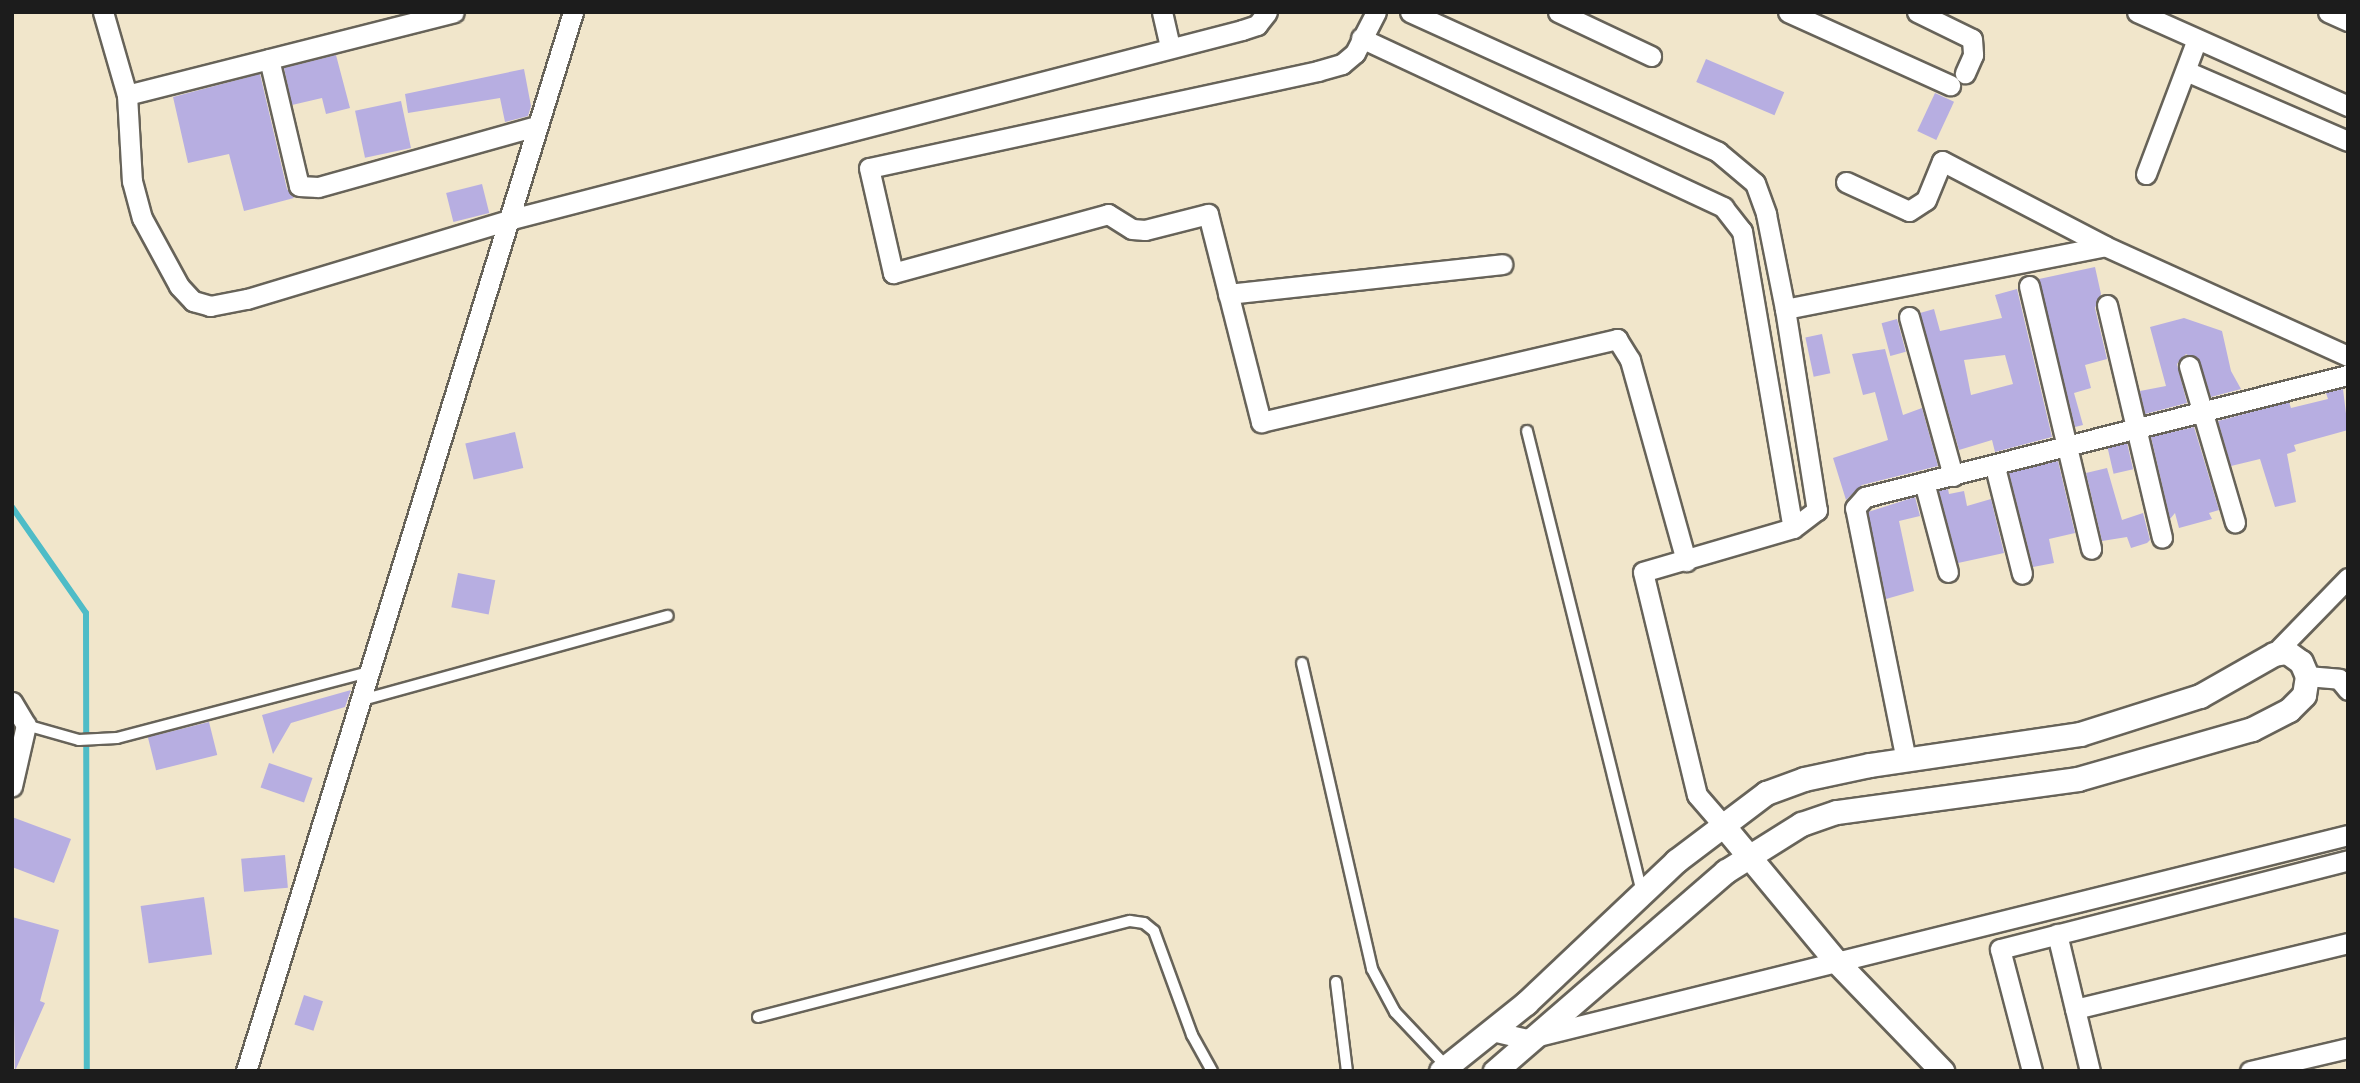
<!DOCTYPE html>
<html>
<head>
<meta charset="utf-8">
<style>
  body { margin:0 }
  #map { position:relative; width:2360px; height:1083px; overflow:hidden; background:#f1e6cb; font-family:"EB Garamond",serif }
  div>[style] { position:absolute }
  .stream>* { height:6px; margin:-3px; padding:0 3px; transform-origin:3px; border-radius:3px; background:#4ebcc7 }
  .building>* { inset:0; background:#b7aee1; transform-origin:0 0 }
  .roads { filter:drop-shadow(2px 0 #676359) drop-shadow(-2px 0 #676359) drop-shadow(0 2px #676359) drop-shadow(0 -2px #676359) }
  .service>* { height:10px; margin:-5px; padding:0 5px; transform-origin:5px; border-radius:5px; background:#fff }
  .minor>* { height:19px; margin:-9.5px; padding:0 9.5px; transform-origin:9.5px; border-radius:9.5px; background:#fff }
  .tertiary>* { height:23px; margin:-11.5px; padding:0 11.5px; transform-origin:11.5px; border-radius:11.5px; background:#fff }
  span { translate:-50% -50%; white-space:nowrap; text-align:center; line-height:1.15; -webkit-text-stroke:5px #fbf7ec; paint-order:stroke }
  .frame { position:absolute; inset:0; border:14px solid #1c1c1c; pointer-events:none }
</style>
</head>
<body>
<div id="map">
  <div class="stream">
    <i style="left:12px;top:507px;width:129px;rotate:55.1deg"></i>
    <i style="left:86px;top:613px;width:458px;rotate:89.9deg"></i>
  </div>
  <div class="building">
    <i style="clip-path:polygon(336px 55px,350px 108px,326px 114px,322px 98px,292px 105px,284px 68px)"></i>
    <i style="left:1706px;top:59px;width:85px;height:25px;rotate:23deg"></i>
    <i style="clip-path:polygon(524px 69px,531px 106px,528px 116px,505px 122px,500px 98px,408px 113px,405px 94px)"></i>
    <i style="clip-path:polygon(260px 74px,287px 189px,294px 198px,244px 211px,229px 154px,188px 163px,173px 97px)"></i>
    <i style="left:1935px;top:93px;width:21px;height:42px;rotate:25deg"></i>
    <i style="left:401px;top:101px;width:48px;height:47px;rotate:78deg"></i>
    <i style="left:482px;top:184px;width:30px;height:37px;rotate:76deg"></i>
    <i style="clip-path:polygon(2095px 267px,2101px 294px,2095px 308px,2107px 359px,2085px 365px,2091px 388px,2074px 393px,2083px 425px,2075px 427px,2039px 279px)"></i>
    <i style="clip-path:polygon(evenodd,2017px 289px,2052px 437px,1995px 452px,1992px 440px,1959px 450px,1920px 313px,1934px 309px,1940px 331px,2002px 318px,1995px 295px,2017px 289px,2005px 355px,2013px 384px,1971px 395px,1964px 360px,2005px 355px)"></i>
    <i style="clip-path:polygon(2184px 318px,2222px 331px,2231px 371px,2241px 389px,2211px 397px,2200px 362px,2186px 354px,2177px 364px,2187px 403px,2145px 414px,2140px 391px,2166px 386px,2150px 327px)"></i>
    <i style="left:1897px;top:319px;width:34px;height:16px;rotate:75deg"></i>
    <i style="left:1822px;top:334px;width:40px;height:17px;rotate:78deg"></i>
    <i style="clip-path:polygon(1885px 349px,1903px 415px,1922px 408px,1938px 466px,1862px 485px,1846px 500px,1833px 458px,1888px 440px,1875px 392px,1863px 395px,1852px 354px)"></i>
    <i style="clip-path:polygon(2343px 389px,2348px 430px,2294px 445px,2296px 451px,2287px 454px,2296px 502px,2275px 507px,2260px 459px,2231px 466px,2218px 421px,2289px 402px,2291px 408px,2328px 399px,2326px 393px)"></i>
    <i style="clip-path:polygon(2194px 427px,2219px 510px,2209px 513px,2212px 519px,2179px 528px,2175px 513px,2170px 519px,2151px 437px)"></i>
    <i style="left:515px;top:432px;width:37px;height:51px;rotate:77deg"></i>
    <i style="left:2127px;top:443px;width:27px;height:20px;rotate:77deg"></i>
    <i style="clip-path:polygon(2058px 461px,2075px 533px,2049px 539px,2054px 563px,2033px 567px,2009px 473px)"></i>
    <i style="clip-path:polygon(2107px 468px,2122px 520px,2143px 513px,2150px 540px,2147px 543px,2131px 548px,2127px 537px,2102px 541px,2086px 473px)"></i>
    <i style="clip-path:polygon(1948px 489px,1949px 494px,1964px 491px,1967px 506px,1991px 499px,2004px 553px,1958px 563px,1939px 491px)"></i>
    <i style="clip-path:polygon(1915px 497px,1920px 516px,1899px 521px,1914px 591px,1886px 599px,1868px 512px)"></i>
    <i style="left:458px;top:573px;width:38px;height:35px;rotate:11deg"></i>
    <i style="clip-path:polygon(351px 690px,345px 707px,291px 723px,273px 754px,262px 715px)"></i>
    <i style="left:209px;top:722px;width:34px;height:63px;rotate:76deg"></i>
    <i style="left:269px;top:763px;width:46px;height:26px;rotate:19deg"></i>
    <i style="clip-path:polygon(12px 817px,71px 839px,54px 883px,12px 867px)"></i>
    <i style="left:285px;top:855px;width:33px;height:44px;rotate:85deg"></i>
    <i style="left:204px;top:897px;width:58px;height:64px;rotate:82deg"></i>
    <i style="clip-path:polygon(12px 917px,59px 930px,40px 1001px,45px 1003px,15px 1071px)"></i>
    <i style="left:304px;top:995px;width:20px;height:31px;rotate:18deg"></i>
  </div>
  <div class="roads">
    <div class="service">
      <i style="left:1527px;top:431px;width:476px;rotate:76deg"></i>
      <i style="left:1302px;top:663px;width:314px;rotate:77.1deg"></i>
      <i style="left:1372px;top:969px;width:49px;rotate:61.9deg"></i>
      <i style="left:1395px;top:1012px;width:74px;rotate:46.6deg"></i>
      <i style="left:362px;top:700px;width:317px;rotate:-15.4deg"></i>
      <i style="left:26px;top:725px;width:55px;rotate:15.8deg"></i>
      <i style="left:79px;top:740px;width:38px;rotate:-3deg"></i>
      <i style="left:117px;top:738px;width:260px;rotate:-14.7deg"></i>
      <i style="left:1336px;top:982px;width:90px;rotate:83deg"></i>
      <i style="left:758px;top:1017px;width:384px;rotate:-14.5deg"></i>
      <i style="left:1130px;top:921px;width:14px;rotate:8deg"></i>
      <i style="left:1144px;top:923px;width:13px;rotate:39deg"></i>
      <i style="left:1154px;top:931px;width:111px;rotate:69.9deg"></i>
      <i style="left:1192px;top:1035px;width:41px;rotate:60.9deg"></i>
    </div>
    <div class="minor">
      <i style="left:103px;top:12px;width:86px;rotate:73.9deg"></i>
      <i style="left:127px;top:95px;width:86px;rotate:86.7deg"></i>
      <i style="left:132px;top:181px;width:38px;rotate:75deg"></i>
      <i style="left:142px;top:218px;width:77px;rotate:61.4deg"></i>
      <i style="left:179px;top:286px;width:21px;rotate:47deg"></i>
      <i style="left:193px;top:301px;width:18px;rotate:16deg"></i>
      <i style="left:210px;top:306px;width:38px;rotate:-11deg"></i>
      <i style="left:247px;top:299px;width:273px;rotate:-16.8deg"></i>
      <i style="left:508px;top:220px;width:758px;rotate:-14.51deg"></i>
      <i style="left:1242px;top:30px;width:16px;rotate:-18deg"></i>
      <i style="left:1257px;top:25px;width:16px;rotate:-52deg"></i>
      <i style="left:1162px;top:12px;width:36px;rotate:77deg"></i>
      <i style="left:1376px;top:12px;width:46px;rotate:117.1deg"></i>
      <i style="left:1355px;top:53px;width:17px;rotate:140deg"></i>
      <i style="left:1342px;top:64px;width:25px;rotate:164deg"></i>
      <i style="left:1318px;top:71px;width:459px;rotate:167.8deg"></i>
      <i style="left:869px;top:168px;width:108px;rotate:77.1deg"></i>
      <i style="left:893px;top:273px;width:223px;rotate:-15.3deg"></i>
      <i style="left:1108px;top:214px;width:28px;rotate:32deg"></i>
      <i style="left:1132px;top:229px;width:13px;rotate:4deg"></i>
      <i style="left:1145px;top:230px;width:65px;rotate:-14.3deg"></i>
      <i style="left:1208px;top:214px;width:215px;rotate:75.7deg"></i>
      <i style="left:1261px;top:422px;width:366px;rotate:-13.1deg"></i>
      <i style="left:1617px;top:339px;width:25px;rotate:58deg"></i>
      <i style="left:1630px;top:360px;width:209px;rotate:74.4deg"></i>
      <i style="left:1410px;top:12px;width:338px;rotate:24.4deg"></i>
      <i style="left:1718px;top:152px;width:48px;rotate:40deg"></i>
      <i style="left:1755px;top:183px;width:33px;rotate:70deg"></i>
      <i style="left:1766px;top:214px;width:97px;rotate:78.7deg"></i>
      <i style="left:1785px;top:309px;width:204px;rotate:81deg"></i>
      <i style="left:1817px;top:510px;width:30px;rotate:143deg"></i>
      <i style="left:1793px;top:528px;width:156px;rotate:163.7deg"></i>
      <i style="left:1643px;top:572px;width:229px;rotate:76.4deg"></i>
      <i style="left:1697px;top:795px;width:38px;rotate:49deg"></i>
      <i style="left:1558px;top:12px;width:103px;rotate:25.3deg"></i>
      <i style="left:1788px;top:12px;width:178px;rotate:24.3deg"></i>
      <i style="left:1917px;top:12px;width:61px;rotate:26.1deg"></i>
      <i style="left:1972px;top:39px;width:16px;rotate:86deg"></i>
      <i style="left:1973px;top:55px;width:20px;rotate:114deg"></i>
      <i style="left:2137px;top:12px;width:231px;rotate:24deg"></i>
      <i style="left:2328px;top:12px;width:22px;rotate:24deg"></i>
      <i style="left:1361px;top:38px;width:400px;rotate:25deg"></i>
      <i style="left:1723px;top:207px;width:31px;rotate:52deg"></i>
      <i style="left:1742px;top:231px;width:301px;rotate:80.3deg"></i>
      <i style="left:269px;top:59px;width:130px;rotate:76.7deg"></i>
      <i style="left:299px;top:186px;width:19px;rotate:3deg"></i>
      <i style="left:318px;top:187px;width:227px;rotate:-15.6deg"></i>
      <i style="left:2186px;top:71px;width:176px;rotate:23.4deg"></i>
      <i style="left:127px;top:95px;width:337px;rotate:-14.2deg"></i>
      <i style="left:2146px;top:174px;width:144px;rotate:-69.3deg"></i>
      <i style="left:1846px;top:182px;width:69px;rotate:24.7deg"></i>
      <i style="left:1909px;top:211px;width:20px;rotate:-33deg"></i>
      <i style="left:1926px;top:200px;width:42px;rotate:-67.7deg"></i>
      <i style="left:1942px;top:161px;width:184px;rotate:27.5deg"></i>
      <i style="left:2105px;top:246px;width:267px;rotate:24.4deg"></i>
      <i style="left:2029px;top:286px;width:270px;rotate:76.7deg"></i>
      <i style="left:1228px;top:294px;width:276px;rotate:-6.2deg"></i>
      <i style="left:2107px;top:305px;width:239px;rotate:76.7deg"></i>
      <i style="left:1785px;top:309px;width:326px;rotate:-11.1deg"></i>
      <i style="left:1909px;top:317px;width:165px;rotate:74.5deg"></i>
      <i style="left:2189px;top:366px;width:163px;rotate:73.6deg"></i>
      <i style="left:1995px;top:467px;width:110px;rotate:75.8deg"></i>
      <i style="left:1924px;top:482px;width:93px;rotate:75.1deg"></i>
      <i style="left:2274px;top:654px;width:106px;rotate:-45.8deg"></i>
      <i style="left:2307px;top:676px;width:32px;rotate:5deg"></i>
      <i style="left:2339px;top:679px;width:14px;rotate:51deg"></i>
      <i style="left:12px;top:702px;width:27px;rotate:59deg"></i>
      <i style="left:26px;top:725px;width:63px;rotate:102.9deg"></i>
      <i style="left:1906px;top:760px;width:257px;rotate:-101.4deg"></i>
      <i style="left:1855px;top:508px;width:15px;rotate:-48deg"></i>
      <i style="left:1865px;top:497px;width:498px;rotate:-14.2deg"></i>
      <i style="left:2057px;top:934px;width:141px;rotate:76.5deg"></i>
      <i style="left:2075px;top:1009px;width:281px;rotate:-13.6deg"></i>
      <i style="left:1492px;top:1031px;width:35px;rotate:13deg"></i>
      <i style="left:1526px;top:1039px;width:847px;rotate:-13.94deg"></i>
      <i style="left:246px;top:1071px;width:1108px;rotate:-72.84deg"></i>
      <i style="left:2032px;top:1071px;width:126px;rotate:-104.7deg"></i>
      <i style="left:2000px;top:949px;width:359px;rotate:-14.3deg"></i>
      <i style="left:2250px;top:1071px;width:101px;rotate:-13.2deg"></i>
    </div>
    <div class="tertiary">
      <i style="left:1722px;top:824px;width:175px;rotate:50.3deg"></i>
      <i style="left:1834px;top:959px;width:156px;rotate:46deg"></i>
      <i style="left:1441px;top:1071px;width:109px;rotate:-38.7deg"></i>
      <i style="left:1526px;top:1003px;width:207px;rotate:-43.4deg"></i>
      <i style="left:1676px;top:861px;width:113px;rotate:-37.1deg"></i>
      <i style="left:1766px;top:793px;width:40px;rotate:-20.2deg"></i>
      <i style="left:1804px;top:779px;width:67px;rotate:-12deg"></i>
      <i style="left:1870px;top:765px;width:212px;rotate:-8.4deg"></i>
      <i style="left:2080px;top:734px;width:126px;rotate:-17.6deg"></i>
      <i style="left:2200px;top:696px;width:85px;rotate:-29.6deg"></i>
      <i style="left:2274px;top:654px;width:13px;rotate:-9deg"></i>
      <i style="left:2287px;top:652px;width:17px;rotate:36deg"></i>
      <i style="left:2301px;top:662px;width:15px;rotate:67deg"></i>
      <i style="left:2307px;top:676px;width:19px;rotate:99deg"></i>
      <i style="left:2304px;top:695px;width:21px;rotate:135deg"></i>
      <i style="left:2289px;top:710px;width:42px;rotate:152.8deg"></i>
      <i style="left:2252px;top:729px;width:181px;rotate:164deg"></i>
      <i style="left:2078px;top:779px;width:244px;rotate:172.2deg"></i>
      <i style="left:1836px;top:812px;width:37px;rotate:161deg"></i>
      <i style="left:1801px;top:824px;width:89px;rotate:147.9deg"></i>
      <i style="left:1726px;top:871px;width:306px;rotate:139.1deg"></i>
    </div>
  </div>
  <div class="frame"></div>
</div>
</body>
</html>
